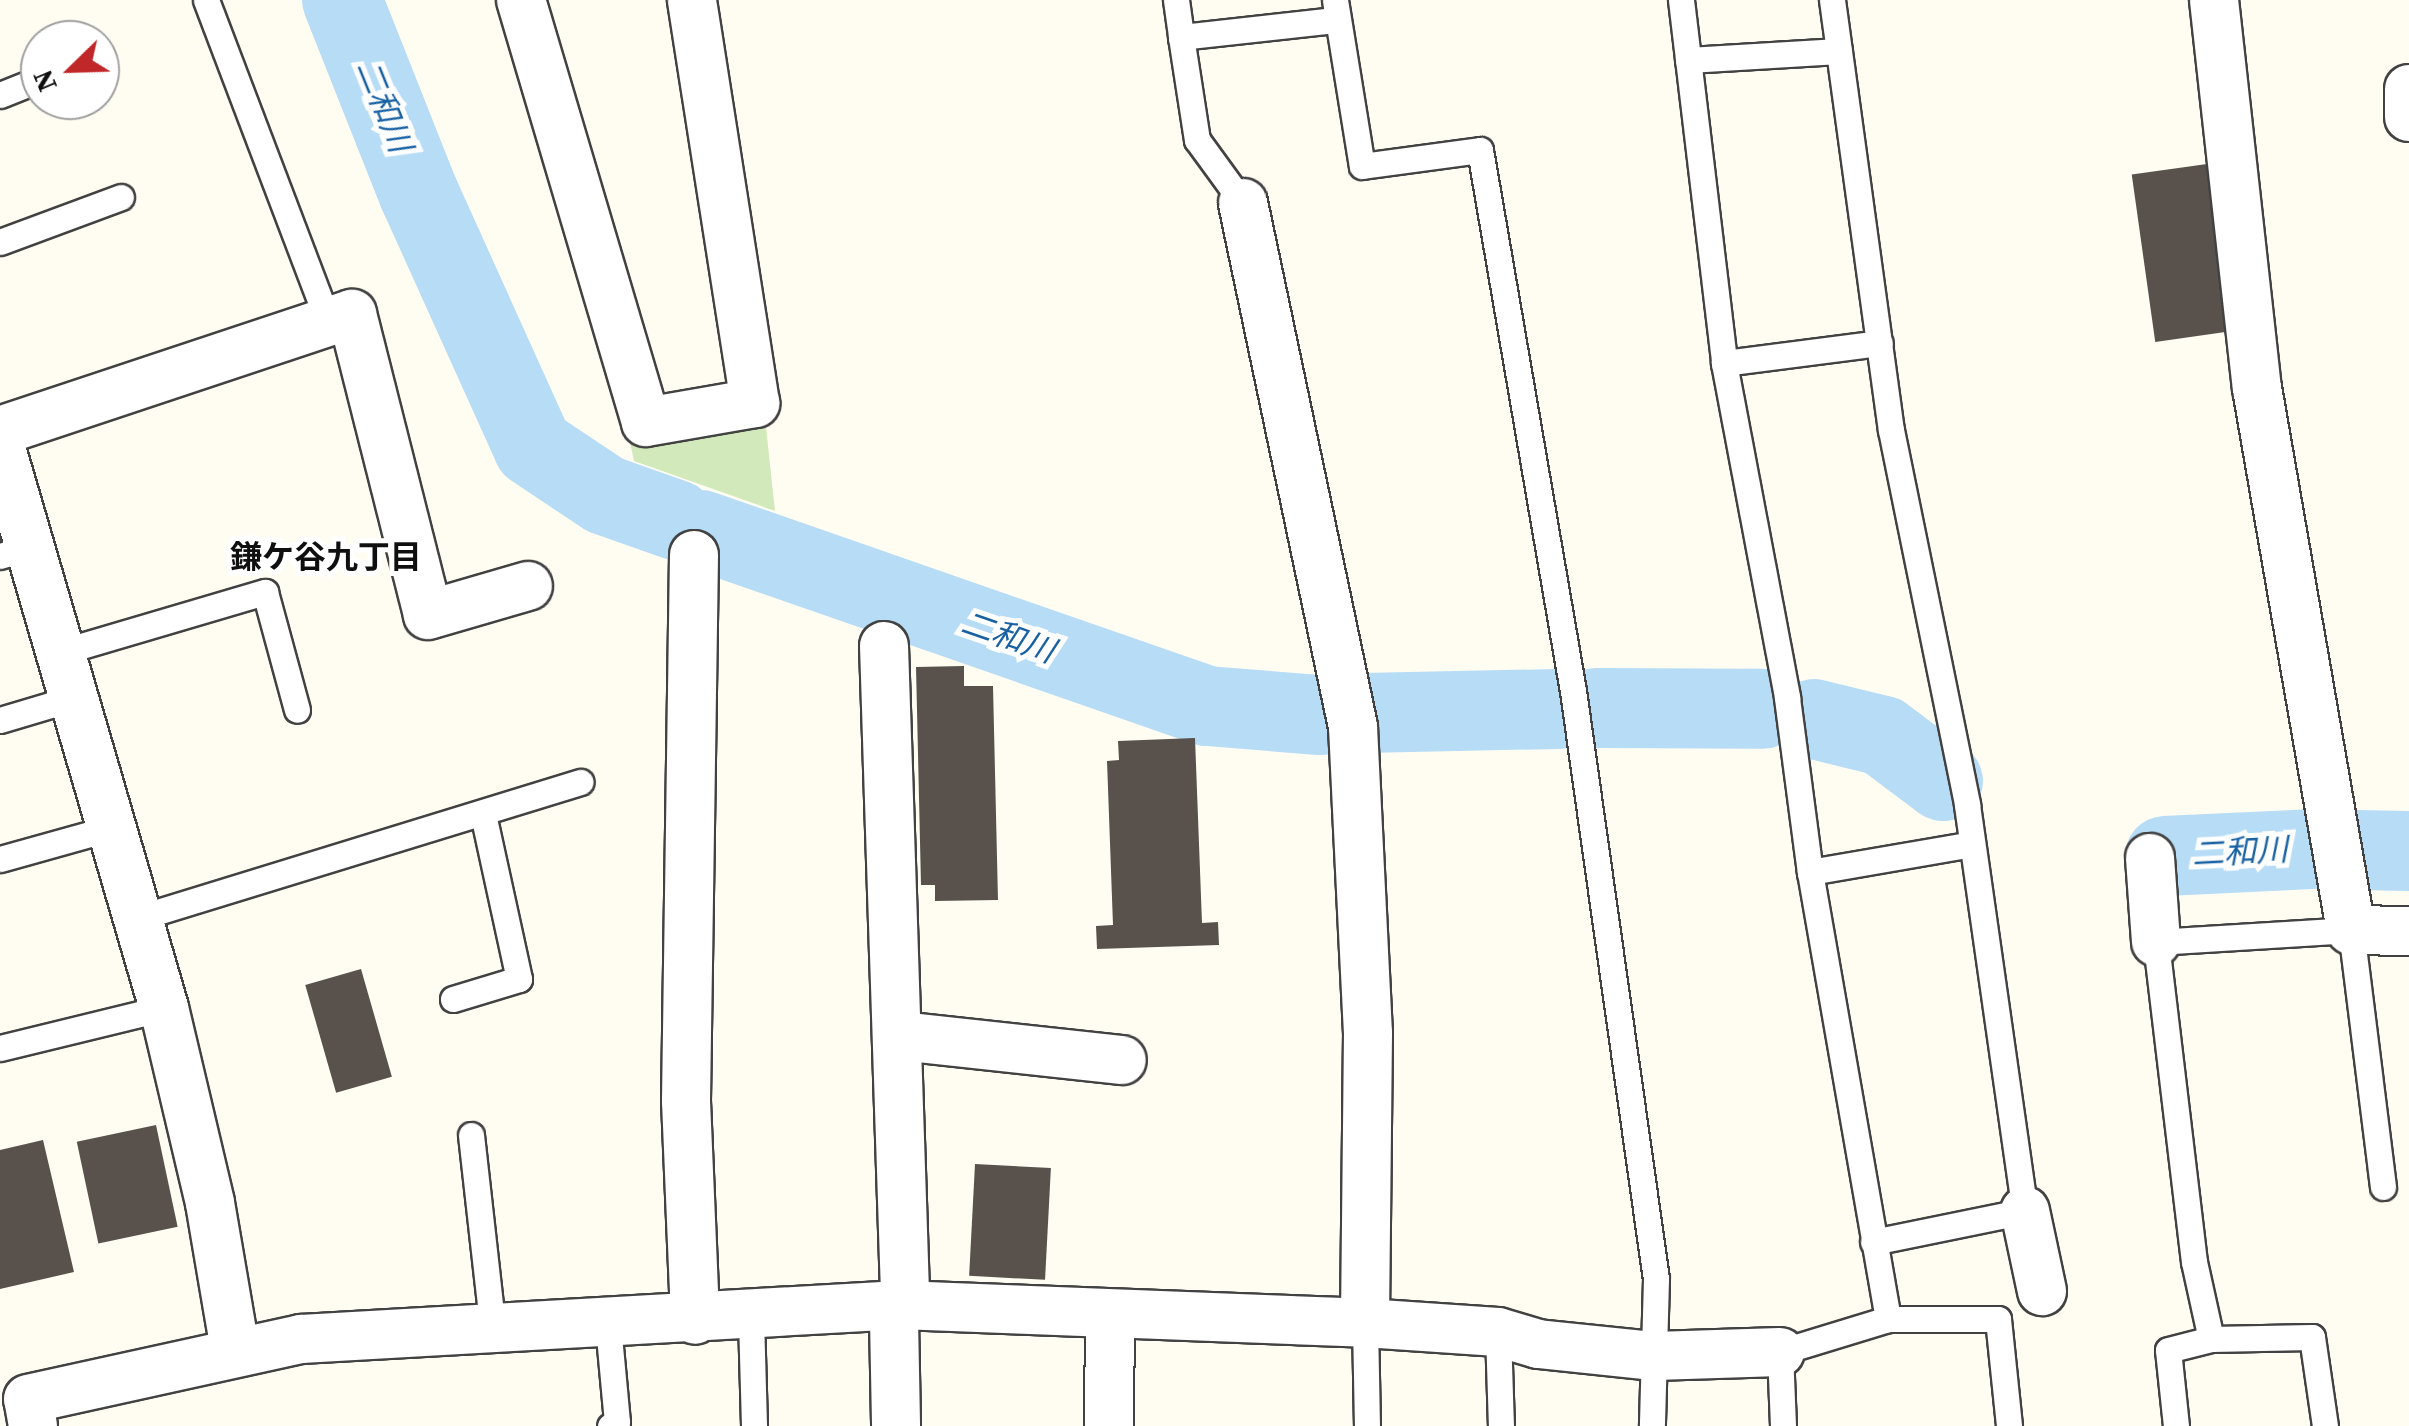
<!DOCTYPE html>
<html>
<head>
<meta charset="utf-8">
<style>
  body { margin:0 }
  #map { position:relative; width:2409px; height:1426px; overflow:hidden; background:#fffdf2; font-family:"Source Serif 4","Noto Sans JP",serif }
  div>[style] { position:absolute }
  .green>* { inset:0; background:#d2eabb }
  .river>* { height:80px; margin:-40px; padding:0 40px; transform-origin:40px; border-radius:40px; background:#b7dcf6 }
  .building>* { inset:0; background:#58514c; transform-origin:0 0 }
  .roads { filter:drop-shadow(2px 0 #424242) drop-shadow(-2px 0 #424242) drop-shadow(0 2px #424242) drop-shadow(0 -2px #424242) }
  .lane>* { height:25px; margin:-12.5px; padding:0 12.5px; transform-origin:12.5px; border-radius:12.5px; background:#fff }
  .street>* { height:48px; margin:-24px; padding:0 24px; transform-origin:24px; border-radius:24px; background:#fff }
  span { translate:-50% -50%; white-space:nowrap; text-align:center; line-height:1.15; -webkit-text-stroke:10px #fff; paint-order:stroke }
  .water-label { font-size:32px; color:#1861a2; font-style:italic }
  .neighbourhood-label { font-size:32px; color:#0f0f0f; font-weight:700 }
  .north { position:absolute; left:20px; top:20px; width:100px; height:100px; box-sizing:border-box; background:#fff; border:2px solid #9f9f9f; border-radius:50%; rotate:247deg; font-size:28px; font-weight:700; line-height:40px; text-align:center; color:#0f0f0f }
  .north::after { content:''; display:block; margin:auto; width:35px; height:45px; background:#c02729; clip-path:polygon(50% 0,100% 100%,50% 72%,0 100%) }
</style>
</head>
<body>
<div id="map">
  <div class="green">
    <i style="clip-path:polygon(736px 421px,738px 431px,766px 427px,775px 511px,634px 461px,629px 437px)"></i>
  </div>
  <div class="river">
    <i style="left:342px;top:0;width:209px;rotate:68.4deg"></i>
    <i style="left:419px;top:194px;width:277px;rotate:65.7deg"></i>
    <i style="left:533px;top:447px;width:87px;rotate:33.7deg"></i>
    <i style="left:605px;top:495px;width:75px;rotate:19.4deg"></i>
    <i style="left:701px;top:530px;width:536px;rotate:19.18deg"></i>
    <i style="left:1207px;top:706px;width:113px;rotate:4.6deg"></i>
    <i style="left:1596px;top:708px;width:167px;rotate:0.3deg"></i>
    <i style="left:1364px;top:713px;width:195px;rotate:-1.2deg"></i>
    <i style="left:1814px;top:719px;width:71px;rotate:13.8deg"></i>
    <i style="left:1883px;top:736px;width:75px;rotate:36.9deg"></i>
    <i style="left:2357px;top:850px;width:52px;rotate:1.1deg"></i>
    <i style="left:2165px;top:856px;width:151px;rotate:-2.7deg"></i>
  </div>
  <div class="building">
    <i style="left:2207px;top:164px;width:169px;height:76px;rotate:82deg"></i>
    <i style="clip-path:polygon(964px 666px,964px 686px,993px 686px,998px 900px,935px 901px,935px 885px,921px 885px,916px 667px)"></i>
    <i style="clip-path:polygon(1195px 738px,1202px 923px,1218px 922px,1219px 945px,1097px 949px,1096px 926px,1113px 925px,1107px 761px,1119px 760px,1118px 741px)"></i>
    <i style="left:361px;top:969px;width:112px;height:58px;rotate:74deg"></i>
    <i style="left:156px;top:1125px;width:104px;height:81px;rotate:78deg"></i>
    <i style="clip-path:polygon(43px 1140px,74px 1272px,0 1289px,0 1150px)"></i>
    <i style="left:975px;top:1164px;width:76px;height:112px;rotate:3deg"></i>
  </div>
  <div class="roads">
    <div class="lane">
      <i style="left:206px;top:0;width:344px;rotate:69.2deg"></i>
      <i style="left:1176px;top:0;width:37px;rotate:82deg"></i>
      <i style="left:1335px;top:0;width:168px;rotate:80.8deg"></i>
      <i style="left:1362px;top:166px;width:119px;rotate:-7.7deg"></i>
      <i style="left:1480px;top:150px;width:549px;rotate:80.25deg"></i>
      <i style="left:1573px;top:691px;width:594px;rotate:81.97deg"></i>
      <i style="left:1656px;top:1279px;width:147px;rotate:91.6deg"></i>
      <i style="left:1681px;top:0;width:366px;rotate:83.2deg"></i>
      <i style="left:1724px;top:363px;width:341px;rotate:79.3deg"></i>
      <i style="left:1787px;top:698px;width:176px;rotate:82.5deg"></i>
      <i style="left:1810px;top:872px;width:454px;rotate:80.1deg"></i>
      <i style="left:1832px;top:0;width:434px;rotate:82.2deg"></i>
      <i style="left:1891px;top:430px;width:383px;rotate:78.5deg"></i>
      <i style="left:1967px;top:805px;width:410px;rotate:81.9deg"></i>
      <i style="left:2025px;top:1211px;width:155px;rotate:168.5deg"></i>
      <i style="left:1688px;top:60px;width:151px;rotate:-3.4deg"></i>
      <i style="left:0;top:95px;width:43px;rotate:-21.8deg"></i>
      <i style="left:1243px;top:203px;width:78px;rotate:-126.1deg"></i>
      <i style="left:1197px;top:140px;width:104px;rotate:-98.8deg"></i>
      <i style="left:1181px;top:37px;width:156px;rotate:-6.3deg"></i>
      <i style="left:0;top:242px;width:129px;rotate:-20.4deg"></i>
      <i style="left:1724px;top:363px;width:157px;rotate:-7.3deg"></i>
      <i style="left:0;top:556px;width:31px;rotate:-17deg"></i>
      <i style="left:61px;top:652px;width:213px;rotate:-16.4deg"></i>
      <i style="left:265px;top:592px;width:122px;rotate:74.8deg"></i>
      <i style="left:0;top:720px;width:77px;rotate:-16.6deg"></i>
      <i style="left:0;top:859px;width:115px;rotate:-15.6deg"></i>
      <i style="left:1810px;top:872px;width:164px;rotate:-9.8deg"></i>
      <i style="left:138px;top:918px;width:463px;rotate:-17.1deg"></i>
      <i style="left:453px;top:999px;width:69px;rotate:-16.9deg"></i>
      <i style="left:519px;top:979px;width:169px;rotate:-102.3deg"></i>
      <i style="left:0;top:1048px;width:169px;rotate:-13.7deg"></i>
      <i style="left:471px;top:1135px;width:196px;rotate:83.6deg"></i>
      <i style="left:751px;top:1318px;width:108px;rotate:88.4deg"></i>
      <i style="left:1365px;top:1323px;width:103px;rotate:88.9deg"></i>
      <i style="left:608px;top:1325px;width:97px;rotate:84.7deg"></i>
      <i style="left:617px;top:1422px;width:8px;rotate:150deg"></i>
      <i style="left:1498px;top:1332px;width:94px;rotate:88.2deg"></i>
      <i style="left:2211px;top:1339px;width:79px;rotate:-102.4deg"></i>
      <i style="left:2194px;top:1262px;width:322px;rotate:-96.8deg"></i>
      <i style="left:2156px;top:942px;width:195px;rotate:-3.5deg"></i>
      <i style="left:2351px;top:930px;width:259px;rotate:82.9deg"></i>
      <i style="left:1783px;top:1426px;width:74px;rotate:-92.3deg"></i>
      <i style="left:1780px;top:1352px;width:113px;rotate:-17deg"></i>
      <i style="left:1888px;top:1319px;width:110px"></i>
      <i style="left:1998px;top:1319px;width:108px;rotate:84.1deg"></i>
      <i style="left:2176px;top:1426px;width:76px;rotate:-96deg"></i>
      <i style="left:2168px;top:1350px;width:44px;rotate:-14.3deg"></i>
      <i style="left:2211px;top:1339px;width:101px;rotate:-1.1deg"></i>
      <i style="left:2312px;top:1337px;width:90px;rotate:81.7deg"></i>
    </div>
    <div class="street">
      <i style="left:521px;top:0;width:440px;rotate:73.5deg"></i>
      <i style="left:646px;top:422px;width:111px;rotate:-9.9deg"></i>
      <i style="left:755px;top:403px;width:408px;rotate:-98.9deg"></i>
      <i style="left:2214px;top:0;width:390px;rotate:83.7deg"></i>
      <i style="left:2257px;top:388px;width:550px;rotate:80.16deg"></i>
      <i style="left:2351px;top:930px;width:58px;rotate:1deg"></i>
      <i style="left:2409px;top:89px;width:28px;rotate:90deg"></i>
      <i style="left:1243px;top:203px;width:535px;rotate:78.14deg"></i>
      <i style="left:1353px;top:727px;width:306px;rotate:87.2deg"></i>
      <i style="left:1368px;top:1033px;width:290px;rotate:90.6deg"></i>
      <i style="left:0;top:431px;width:371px;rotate:-18.4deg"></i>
      <i style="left:352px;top:314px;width:310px;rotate:75.8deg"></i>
      <i style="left:428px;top:615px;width:104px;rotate:-16.2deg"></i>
      <i style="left:0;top:445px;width:586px;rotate:73.76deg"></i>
      <i style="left:164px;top:1008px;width:200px;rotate:76.7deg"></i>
      <i style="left:210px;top:1203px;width:149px;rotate:80.3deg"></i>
      <i style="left:694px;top:555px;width:546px;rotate:90.84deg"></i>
      <i style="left:686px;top:1101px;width:219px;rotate:87.6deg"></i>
      <i style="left:884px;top:646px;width:646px;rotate:88.14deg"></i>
      <i style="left:905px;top:1292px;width:29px;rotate:112deg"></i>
      <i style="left:894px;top:1319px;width:107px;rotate:88.9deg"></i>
      <i style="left:2150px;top:858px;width:84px;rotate:85.9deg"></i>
      <i style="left:900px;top:1036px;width:223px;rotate:6.2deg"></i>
      <i style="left:2025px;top:1211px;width:82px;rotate:78deg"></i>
      <i style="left:33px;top:1426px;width:27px;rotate:-100deg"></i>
      <i style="left:28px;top:1399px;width:280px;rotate:-12.4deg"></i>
      <i style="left:301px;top:1339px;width:600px;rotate:-3.25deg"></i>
      <i style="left:900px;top:1305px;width:465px;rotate:2.2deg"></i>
      <i style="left:1365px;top:1323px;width:133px;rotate:3.9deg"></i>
      <i style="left:1498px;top:1332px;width:42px;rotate:16.7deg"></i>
      <i style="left:1538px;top:1344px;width:117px;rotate:5.9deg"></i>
      <i style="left:1654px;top:1356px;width:126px;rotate:-1.8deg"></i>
      <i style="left:1109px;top:1426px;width:112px;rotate:-89.5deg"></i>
    </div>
  </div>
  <div class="water-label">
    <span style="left:384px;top:106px;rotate:68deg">二和川</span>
    <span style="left:1008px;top:637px;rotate:19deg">二和川</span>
    <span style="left:2240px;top:852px;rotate:-3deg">二和川</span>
  </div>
  <div class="neighbourhood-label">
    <span style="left:326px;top:557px">鎌ケ谷九丁目</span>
  </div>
  <div class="north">N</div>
</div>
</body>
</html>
